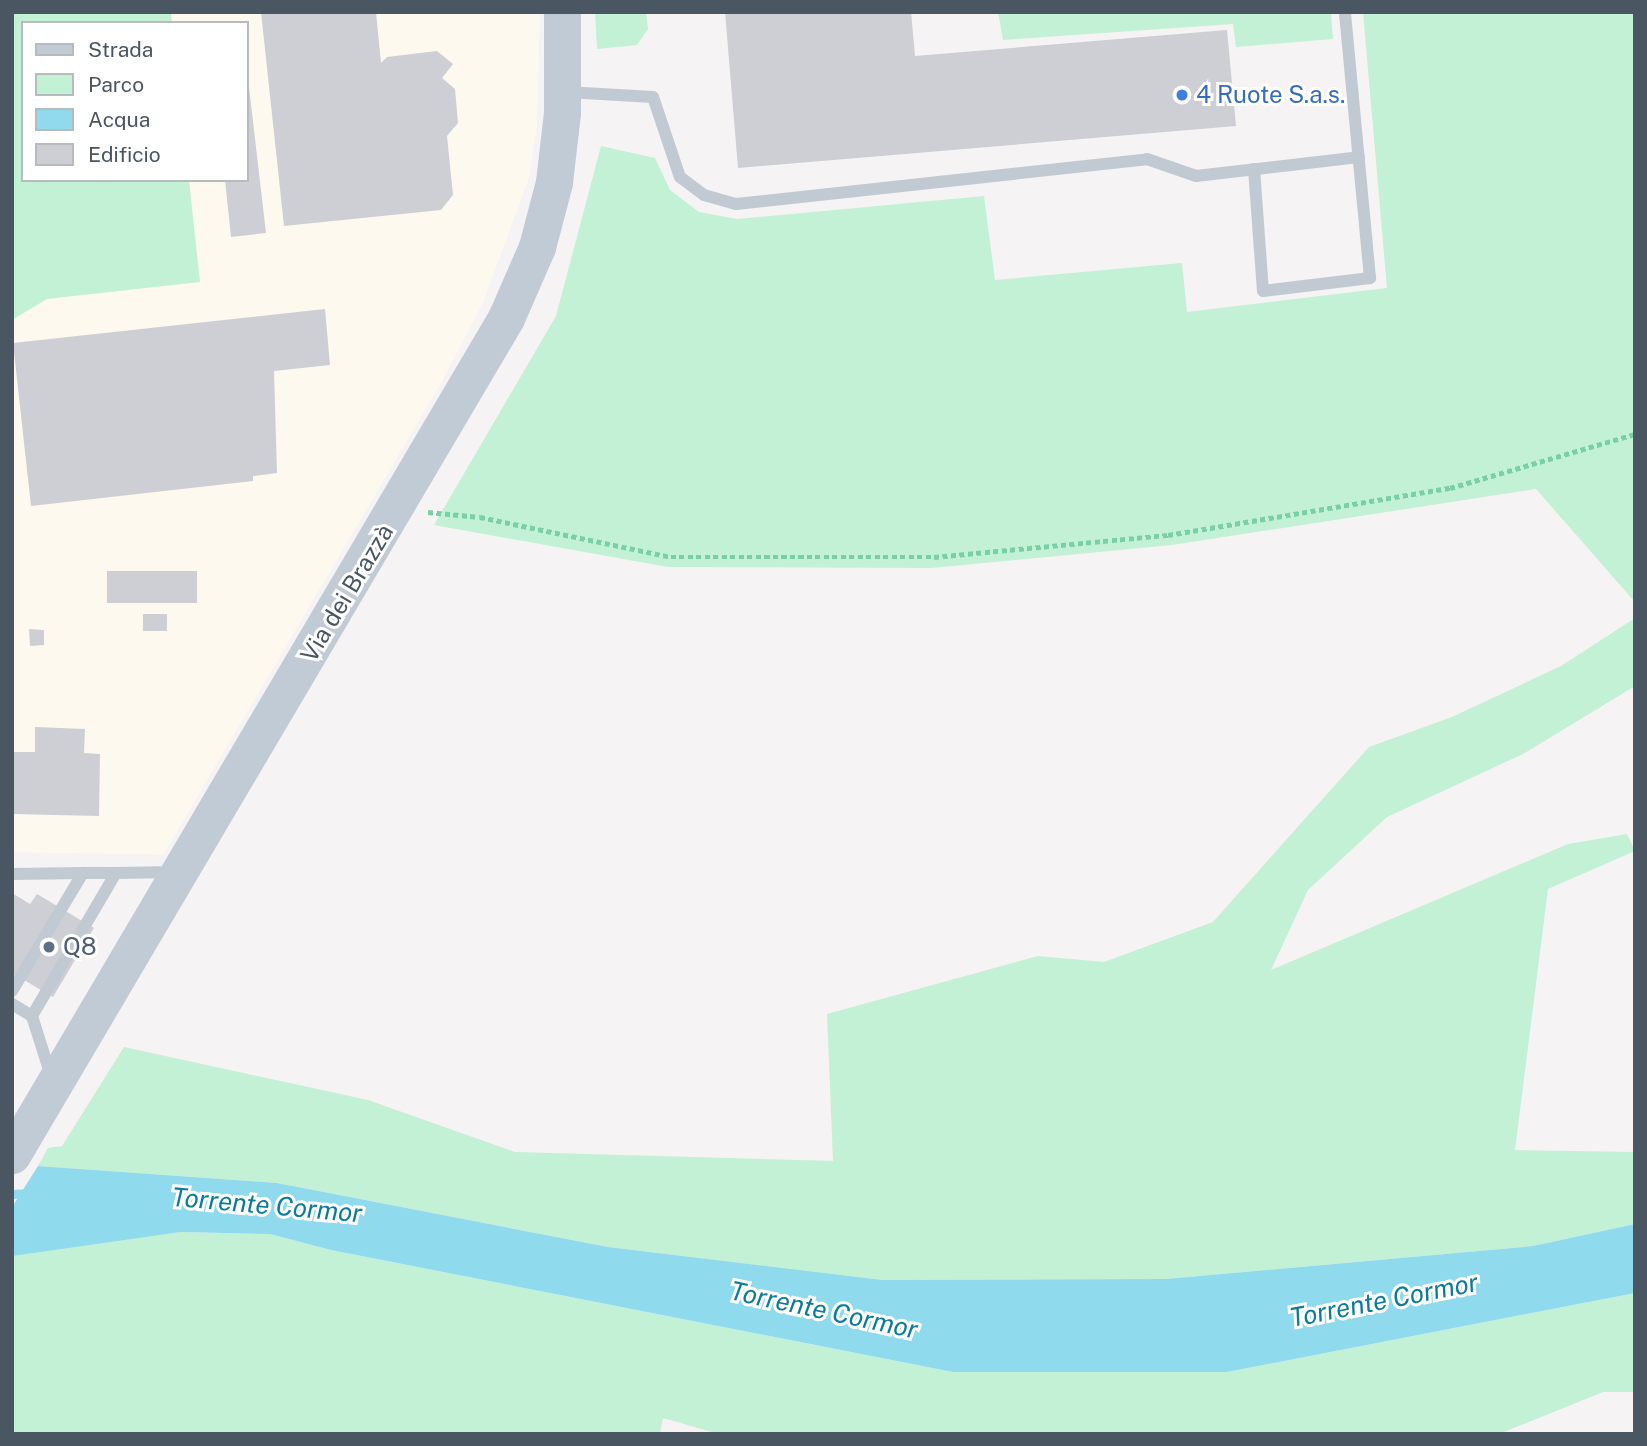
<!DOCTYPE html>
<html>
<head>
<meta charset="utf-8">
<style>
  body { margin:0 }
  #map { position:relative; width:1647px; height:1446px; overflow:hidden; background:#f5f3f3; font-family:"Public Sans",sans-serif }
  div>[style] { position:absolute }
  .commercial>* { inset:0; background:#fdf9ef }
  .green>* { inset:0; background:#c3f1d5 }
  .water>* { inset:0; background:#90daee }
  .stream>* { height:9px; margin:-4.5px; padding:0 4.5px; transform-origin:4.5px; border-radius:4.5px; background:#90daee }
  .building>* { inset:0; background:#cdcfd5; transform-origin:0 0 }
  .path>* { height:4.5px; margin-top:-2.25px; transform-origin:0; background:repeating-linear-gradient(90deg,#7ad0a6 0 5px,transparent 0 8.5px) }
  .lane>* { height:12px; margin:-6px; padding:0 6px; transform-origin:6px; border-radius:6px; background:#c1cad2 }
  .secondary>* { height:37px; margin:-18.5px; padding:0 18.5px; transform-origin:18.5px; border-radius:18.5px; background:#c1cbd6 }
  .dots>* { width:19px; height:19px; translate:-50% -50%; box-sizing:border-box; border:4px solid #fff; border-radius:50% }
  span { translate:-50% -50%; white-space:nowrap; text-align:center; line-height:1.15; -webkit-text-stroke:6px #fff; paint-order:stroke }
  .shop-label { font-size:24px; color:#366cbe }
  .left { translate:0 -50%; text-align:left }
  .street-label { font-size:24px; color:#4a5661 }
  .service-label { font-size:24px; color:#4e5e75 }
  .water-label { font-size:26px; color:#0c7c9b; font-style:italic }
  .frame { position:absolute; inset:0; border:14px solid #4a5661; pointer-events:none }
  .legend { position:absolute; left:21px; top:21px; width:228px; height:161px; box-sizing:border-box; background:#fff; border:2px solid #b7bbc0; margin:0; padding:9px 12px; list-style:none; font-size:21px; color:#4a5661 }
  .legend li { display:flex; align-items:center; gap:14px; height:35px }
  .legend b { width:35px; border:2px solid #b7bbc0 }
</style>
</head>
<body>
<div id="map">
  <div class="commercial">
    <i style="clip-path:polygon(evenodd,12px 12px,540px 12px,537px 125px,529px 178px,482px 305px,441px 383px,163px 855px,12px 852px,12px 12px,23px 23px,247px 23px,247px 180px,23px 180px,23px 23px)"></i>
  </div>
  <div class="green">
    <i style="clip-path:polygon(12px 12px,171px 12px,172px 23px,23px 23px,23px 180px,189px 180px,200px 282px,47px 299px,12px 320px)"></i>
    <i style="clip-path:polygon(595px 12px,646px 12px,648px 29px,637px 45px,597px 49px)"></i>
    <i style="clip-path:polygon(998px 12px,1331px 12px,1333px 39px,1236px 47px,1233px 24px,1003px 40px)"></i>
    <i style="clip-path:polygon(1363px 12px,1635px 12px,1635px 602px,1536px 489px,1172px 545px,931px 568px,668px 567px,434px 525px,556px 316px,601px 146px,655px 158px,670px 190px,699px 212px,737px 219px,984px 196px,995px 280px,1182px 263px,1187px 312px,1387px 288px)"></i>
    <i style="clip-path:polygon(1635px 618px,1635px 686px,1523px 754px,1387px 817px,1308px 890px,1271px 970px,1568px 844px,1627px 834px,1635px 851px,1548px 889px,1515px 1150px,1635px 1152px,1635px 1224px,1533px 1246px,1166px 1279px,883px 1280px,608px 1247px,277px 1183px,38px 1166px,48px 1148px,62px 1146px,124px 1047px,368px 1100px,515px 1152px,833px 1161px,827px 1014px,1038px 956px,1104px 962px,1213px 922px,1369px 747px,1452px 717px,1561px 666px)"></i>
    <i style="clip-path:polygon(181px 1232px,270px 1234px,331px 1250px,953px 1372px,1227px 1372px,1635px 1293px,1635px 1392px,1603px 1392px,1499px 1434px,719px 1434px,663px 1418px,660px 1434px,12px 1434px,12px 1255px)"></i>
  </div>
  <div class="water">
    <i style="clip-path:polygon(38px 1166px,277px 1183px,608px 1247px,883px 1280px,1166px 1279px,1533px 1246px,1635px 1224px,1635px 1293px,1227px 1372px,953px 1372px,331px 1250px,270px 1234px,181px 1232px,12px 1256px,12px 1207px)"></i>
  </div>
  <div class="stream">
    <i style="left:12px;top:1194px;width:20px;rotate:-3deg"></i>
  </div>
  <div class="building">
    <i style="clip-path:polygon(261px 12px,376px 12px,381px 63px,387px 57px,437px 51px,453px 64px,442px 78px,455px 89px,458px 123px,447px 136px,453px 195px,441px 210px,284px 226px)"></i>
    <i style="clip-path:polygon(725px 12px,911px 12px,915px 56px,1227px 30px,1236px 126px,738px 168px)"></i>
    <i style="clip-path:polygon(247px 70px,266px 233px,231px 237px,225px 180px,247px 180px)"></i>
    <i style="clip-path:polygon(325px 309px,330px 365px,274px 371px,277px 473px,253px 476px,253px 481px,31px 506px,13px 343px)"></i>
    <i style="left:197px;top:571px;width:32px;height:90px;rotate:90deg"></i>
    <i style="left:143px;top:614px;width:24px;height:17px"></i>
    <i style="clip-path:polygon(29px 629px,44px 630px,44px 645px,30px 646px)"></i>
    <i style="clip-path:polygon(35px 727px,85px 729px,84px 753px,100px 754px,99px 816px,12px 814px,12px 752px,35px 752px)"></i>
    <i style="clip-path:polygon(12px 893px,30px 904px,37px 894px,94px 928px,53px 997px,12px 973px)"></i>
  </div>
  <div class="path">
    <i style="left:428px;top:512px;width:52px;rotate:5.5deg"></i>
    <i style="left:480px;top:517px;width:195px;rotate:11.8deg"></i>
    <i style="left:671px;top:557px;width:263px"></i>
    <i style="left:934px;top:557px;width:235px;rotate:-5.4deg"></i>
    <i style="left:1168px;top:535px;width:286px;rotate:-9.5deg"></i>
    <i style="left:1450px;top:488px;width:193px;rotate:-16.3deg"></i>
  </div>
  <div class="lane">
    <i style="left:566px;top:92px;width:87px;rotate:3.3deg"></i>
    <i style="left:653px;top:97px;width:84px;rotate:71.4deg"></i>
    <i style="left:680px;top:177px;width:30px;rotate:37deg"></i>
    <i style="left:704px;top:195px;width:33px;rotate:16deg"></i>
    <i style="left:736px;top:204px;width:413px;rotate:-6.2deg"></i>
    <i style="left:1147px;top:159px;width:52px;rotate:19.1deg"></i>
    <i style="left:1196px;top:176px;width:164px;rotate:-6.6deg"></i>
    <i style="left:1254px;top:169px;width:122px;rotate:85.8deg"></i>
    <i style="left:1263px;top:291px;width:108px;rotate:-6.9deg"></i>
    <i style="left:1370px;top:278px;width:267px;rotate:-95.4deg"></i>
    <i style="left:12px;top:874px;width:71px;rotate:-0.8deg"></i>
    <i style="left:12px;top:991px;width:138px;rotate:-59deg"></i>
    <i style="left:83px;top:873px;width:33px"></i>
    <i style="left:12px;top:1004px;width:23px;rotate:31deg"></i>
    <i style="left:51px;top:1076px;width:63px;rotate:-107.6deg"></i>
    <i style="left:32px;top:1016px;width:166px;rotate:-59.6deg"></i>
    <i style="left:116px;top:873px;width:58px;rotate:-1deg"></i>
  </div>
  <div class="secondary">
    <i style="left:12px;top:1155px;width:972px;rotate:-59.45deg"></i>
    <i style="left:506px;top:318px;width:77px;rotate:-66.4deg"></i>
    <i style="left:537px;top:247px;width:67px;rotate:-75.3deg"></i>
    <i style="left:554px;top:182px;width:69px;rotate:-83.4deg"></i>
    <i style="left:562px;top:113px;width:101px;rotate:-90deg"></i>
  </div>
  <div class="dots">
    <i style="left:1182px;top:95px;background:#3f7fe0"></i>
    <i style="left:49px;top:947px;background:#5c6f8a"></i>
  </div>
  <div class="shop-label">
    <span class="left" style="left:1196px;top:95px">4 Ruote S.a.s.</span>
  </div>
  <div class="street-label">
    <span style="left:347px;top:593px;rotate:-59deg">Via dei Brazzà</span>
  </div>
  <div class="service-label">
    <span class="left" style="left:63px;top:947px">Q8</span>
  </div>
  <div class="water-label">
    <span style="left:267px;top:1205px;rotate:5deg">Torrente Cormor</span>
    <span style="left:1384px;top:1300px;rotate:-11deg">Torrente Cormor</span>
    <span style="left:824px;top:1310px;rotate:12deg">Torrente Cormor</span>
  </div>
  <div class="frame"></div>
  <ul class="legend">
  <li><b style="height:9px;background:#c1cbd6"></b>Strada</li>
  <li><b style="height:19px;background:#c3f1d5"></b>Parco</li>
  <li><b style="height:19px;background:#90daee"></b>Acqua</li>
  <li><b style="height:19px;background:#cdcfd5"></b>Edificio</li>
  </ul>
</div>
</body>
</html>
